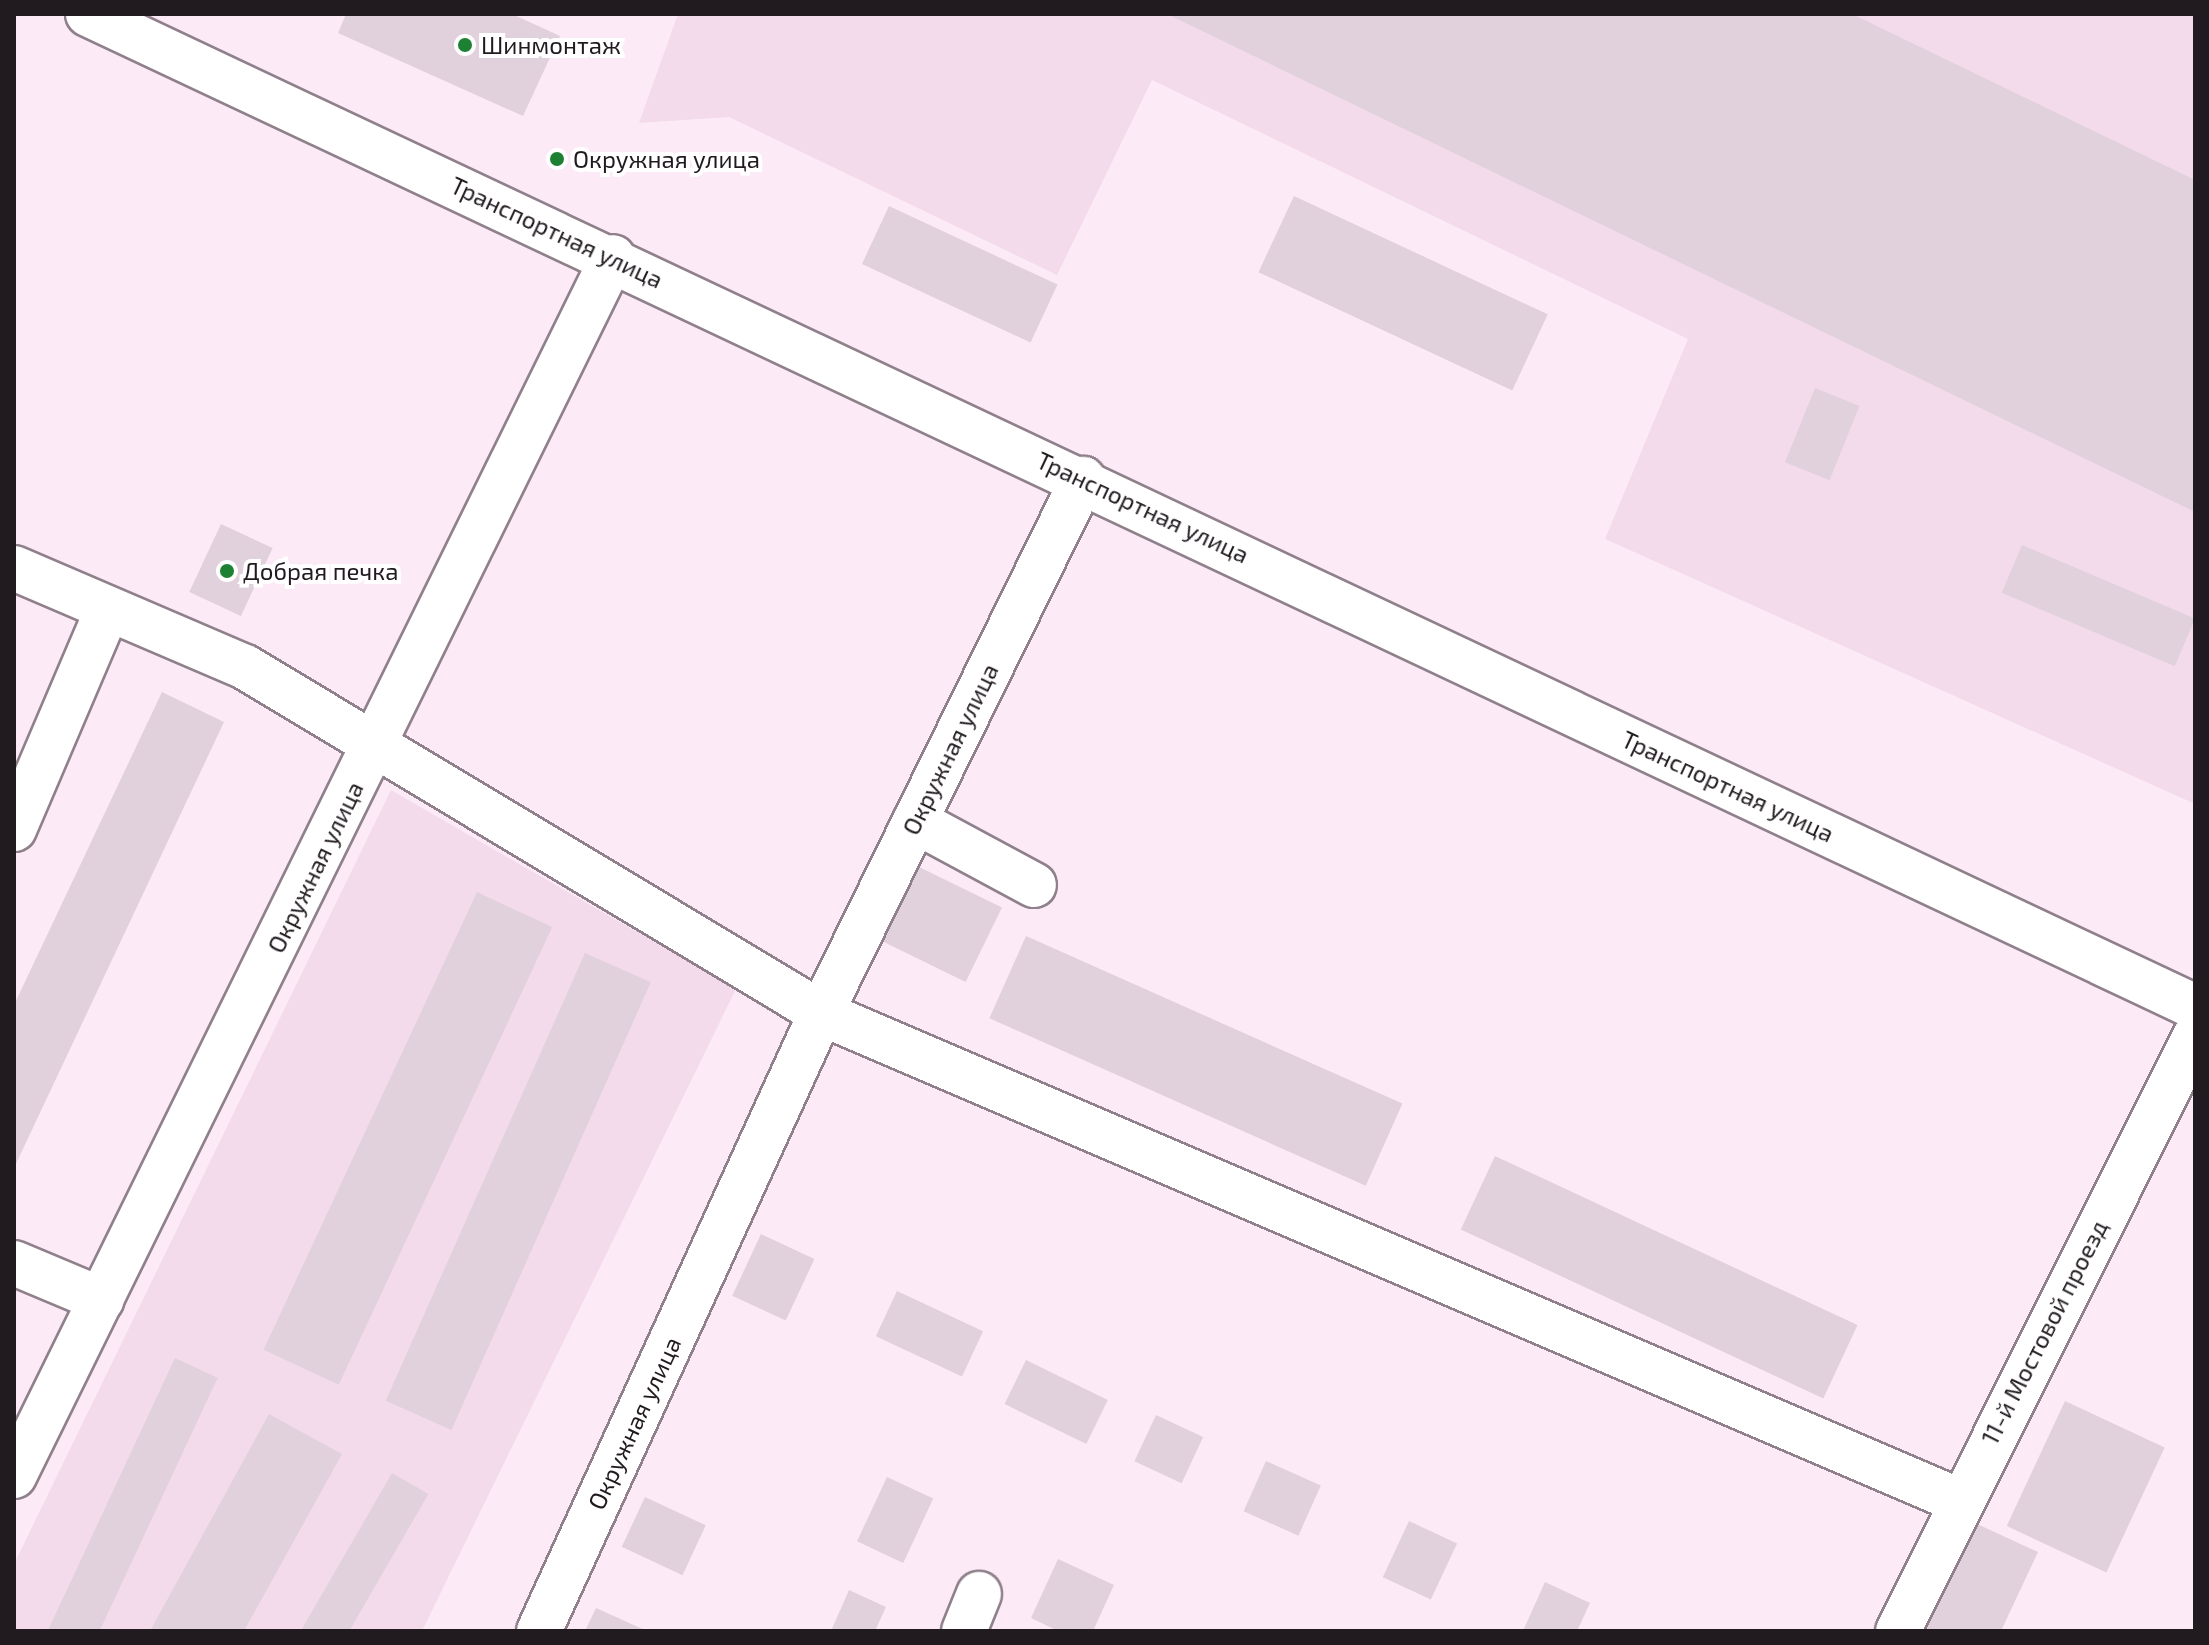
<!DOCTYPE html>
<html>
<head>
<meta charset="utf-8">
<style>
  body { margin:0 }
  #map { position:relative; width:2209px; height:1645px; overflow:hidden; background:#fcebf7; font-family:"Exo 2",sans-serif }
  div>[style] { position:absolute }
  .built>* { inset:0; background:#f3dbec }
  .building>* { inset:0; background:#e1d1dc; transform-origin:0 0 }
  .roads { filter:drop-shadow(2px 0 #8f808b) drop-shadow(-2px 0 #8f808b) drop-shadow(0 2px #8f808b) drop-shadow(0 -2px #8f808b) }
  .minor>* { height:44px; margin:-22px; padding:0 22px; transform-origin:22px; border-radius:22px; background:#fff }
  .dots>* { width:22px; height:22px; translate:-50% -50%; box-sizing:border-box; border:4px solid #fff; border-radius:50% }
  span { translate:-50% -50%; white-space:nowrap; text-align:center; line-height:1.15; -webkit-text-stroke:8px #fff; paint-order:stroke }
  .poi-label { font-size:24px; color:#211b20 }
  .left { translate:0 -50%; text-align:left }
  .street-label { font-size:24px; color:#211b20 }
  .frame { position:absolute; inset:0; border:16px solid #211b20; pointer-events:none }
</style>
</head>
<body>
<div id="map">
  <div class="built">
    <i style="clip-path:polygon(678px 14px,2195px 14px,2195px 804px,1605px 539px,1688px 339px,1152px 80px,1057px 275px,729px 117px,639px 123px)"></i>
    <i style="clip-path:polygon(391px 790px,736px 989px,422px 1631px,14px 1631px,14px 1564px)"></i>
  </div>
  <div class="building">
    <i style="clip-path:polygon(346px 14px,512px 14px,560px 36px,523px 116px,338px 33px)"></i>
    <i style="clip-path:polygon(1167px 14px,1852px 14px,2195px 180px,2195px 512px)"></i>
    <i style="left:1294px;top:196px;width:280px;height:84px;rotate:25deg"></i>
    <i style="left:889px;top:206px;width:186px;height:64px;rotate:25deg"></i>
    <i style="left:1815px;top:388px;width:48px;height:80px;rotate:22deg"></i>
    <i style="left:221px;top:524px;width:57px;height:75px;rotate:25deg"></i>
    <i style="left:2022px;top:545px;width:188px;height:52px;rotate:23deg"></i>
    <i style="clip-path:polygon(162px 692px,224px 722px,14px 1168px,14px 1005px)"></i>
    <i style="left:913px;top:864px;width:99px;height:83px;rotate:26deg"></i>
    <i style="left:477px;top:892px;width:83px;height:505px;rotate:25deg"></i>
    <i style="left:1026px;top:936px;width:412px;height:90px;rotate:24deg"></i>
    <i style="left:585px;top:953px;width:72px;height:490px;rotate:24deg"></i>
    <i style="left:1495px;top:1156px;width:400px;height:81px;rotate:25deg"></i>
    <i style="left:761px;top:1234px;width:59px;height:68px;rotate:25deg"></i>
    <i style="left:897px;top:1291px;width:95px;height:50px;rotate:25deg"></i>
    <i style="left:175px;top:1358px;width:47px;height:302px;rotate:25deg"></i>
    <i style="left:1026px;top:1360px;width:91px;height:49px;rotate:26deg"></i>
    <i style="left:2065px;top:1401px;width:110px;height:138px;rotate:25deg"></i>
    <i style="clip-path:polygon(269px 1414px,342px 1454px,244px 1631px,150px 1631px)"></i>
    <i style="left:1156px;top:1415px;width:52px;height:51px;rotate:25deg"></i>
    <i style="left:1266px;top:1461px;width:60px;height:55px;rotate:24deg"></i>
    <i style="left:392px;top:1473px;width:42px;height:182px;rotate:30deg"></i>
    <i style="left:887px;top:1477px;width:51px;height:71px;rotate:25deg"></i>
    <i style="left:645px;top:1497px;width:67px;height:55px;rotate:25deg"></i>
    <i style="left:1409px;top:1521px;width:53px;height:62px;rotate:25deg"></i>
    <i style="clip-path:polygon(1975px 1523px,2038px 1552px,2001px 1631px,1925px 1631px)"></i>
    <i style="clip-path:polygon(1058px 1559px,1114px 1585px,1093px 1631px,1058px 1631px,1031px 1618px)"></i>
    <i style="clip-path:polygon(1545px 1582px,1590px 1603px,1577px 1631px,1523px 1631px)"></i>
    <i style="clip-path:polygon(849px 1590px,886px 1607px,875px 1631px,831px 1631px)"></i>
    <i style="clip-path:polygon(596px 1608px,647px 1631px,585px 1631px)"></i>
  </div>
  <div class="roads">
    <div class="minor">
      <i style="left:88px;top:14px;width:2329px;rotate:25.23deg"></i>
      <i style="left:14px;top:568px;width:251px;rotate:23.2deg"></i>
      <i style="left:245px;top:667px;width:672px;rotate:30.99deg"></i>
      <i style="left:821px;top:1013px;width:1236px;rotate:23.2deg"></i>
      <i style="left:915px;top:821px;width:135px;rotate:28.3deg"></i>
      <i style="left:14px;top:829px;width:237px;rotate:-66.9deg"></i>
      <i style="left:14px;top:1263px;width:95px;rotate:22.8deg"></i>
      <i style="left:14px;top:1476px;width:1358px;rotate:-63.83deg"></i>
      <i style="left:539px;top:1631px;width:679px;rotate:-65.47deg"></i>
      <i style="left:821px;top:1013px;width:595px;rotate:-63.87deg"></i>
      <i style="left:964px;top:1631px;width:40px;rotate:-68deg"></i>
      <i style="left:1898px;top:1631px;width:665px;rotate:-63.47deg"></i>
    </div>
  </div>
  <div class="dots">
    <i style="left:465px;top:45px;background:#1d8033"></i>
    <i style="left:557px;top:159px;background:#1d8033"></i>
    <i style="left:227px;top:571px;background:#1d8033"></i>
  </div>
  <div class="poi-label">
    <span class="left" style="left:481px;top:45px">Шинмонтаж</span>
    <span class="left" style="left:573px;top:159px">Окружная улица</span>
    <span class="left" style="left:243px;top:571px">Добрая печка</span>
  </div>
  <div class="street-label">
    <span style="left:557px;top:232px;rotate:25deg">Транспортная улица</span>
    <span style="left:1143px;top:507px;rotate:25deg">Транспортная улица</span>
    <span style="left:950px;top:749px;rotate:-64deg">Окружная улица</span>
    <span style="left:1728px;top:786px;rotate:25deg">Транспортная улица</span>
    <span style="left:315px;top:867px;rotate:-64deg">Окружная улица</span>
    <span style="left:2044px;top:1332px;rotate:-63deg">11-й Мостовой проезд</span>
    <span style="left:634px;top:1423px;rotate:-65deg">Окружная улица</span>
  </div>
  <div class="frame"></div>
</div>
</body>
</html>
